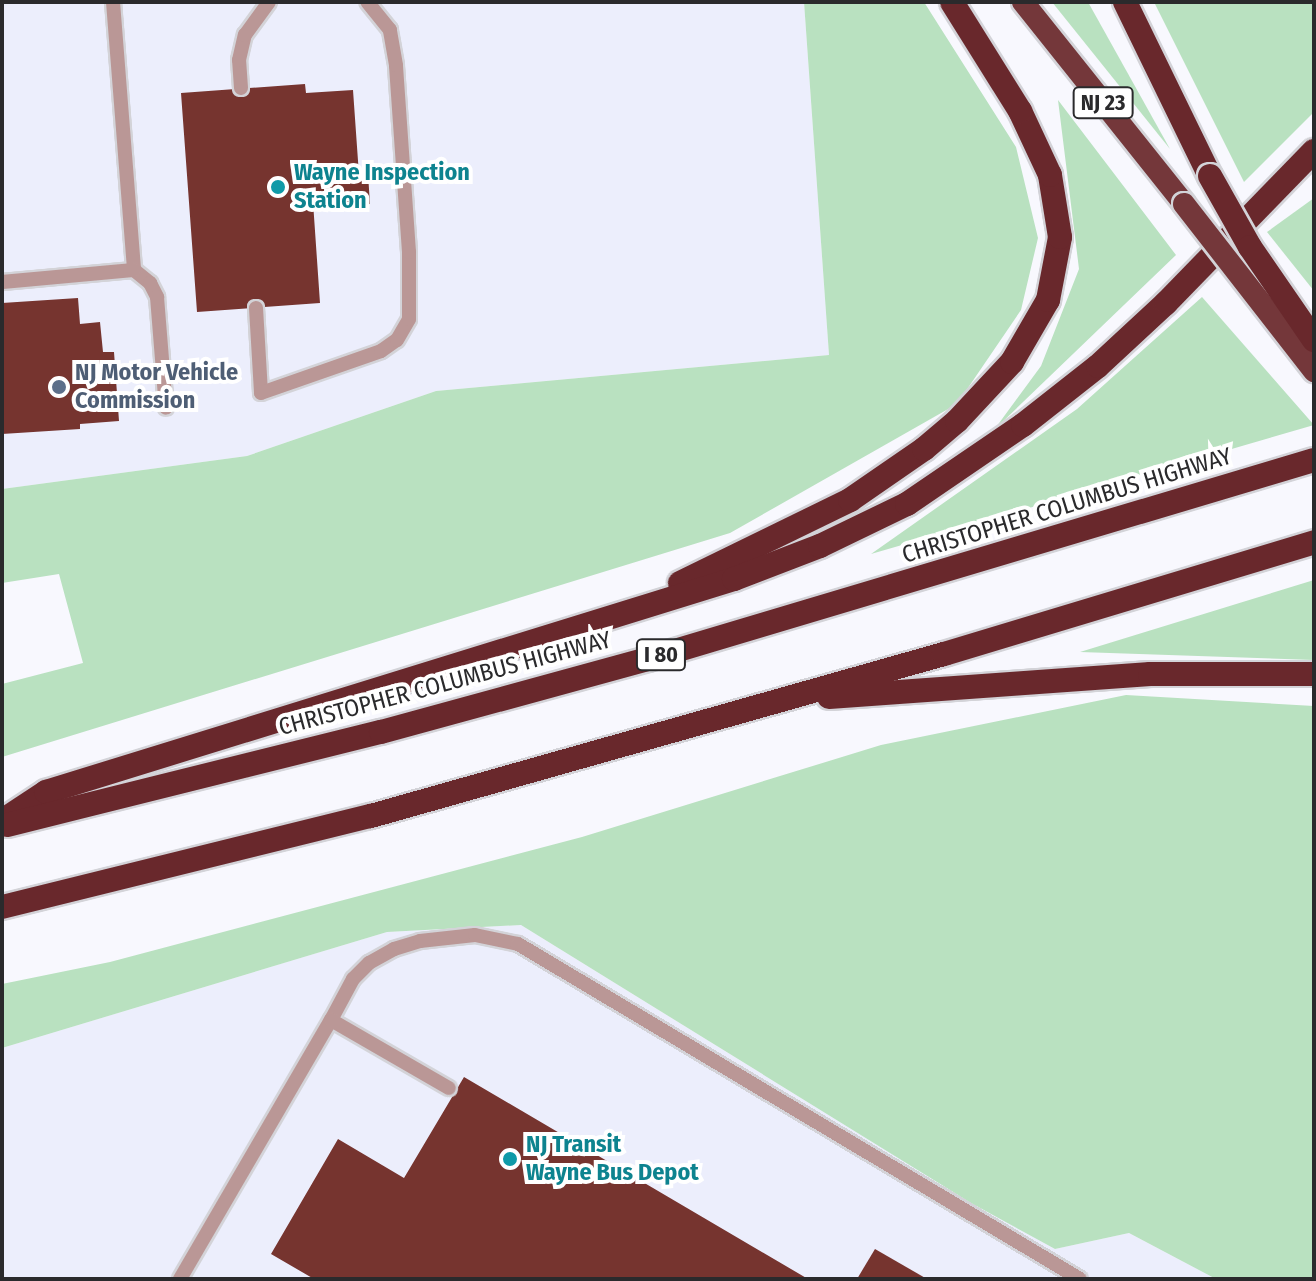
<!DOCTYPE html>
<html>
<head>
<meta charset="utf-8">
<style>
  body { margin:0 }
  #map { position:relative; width:1316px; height:1281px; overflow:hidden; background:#f8f8fe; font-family:"Fira Sans Condensed",sans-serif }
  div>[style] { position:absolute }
  .built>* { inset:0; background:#eceefc }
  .green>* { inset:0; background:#b9e1c0 }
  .building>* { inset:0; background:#76342f }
  .roads { filter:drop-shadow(2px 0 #d3d3d8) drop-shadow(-2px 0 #d3d3d8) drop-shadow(0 2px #d3d3d8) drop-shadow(0 -2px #d3d3d8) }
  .service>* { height:14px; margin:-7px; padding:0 7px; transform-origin:7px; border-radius:7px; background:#ba9796 }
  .trunk>* { height:22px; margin:-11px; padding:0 11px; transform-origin:11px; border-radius:11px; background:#74373a }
  .motorway>* { height:24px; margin:-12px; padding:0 12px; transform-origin:12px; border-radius:12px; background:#69282c }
  .bridges { filter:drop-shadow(2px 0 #d3d3d8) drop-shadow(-2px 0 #d3d3d8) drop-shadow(0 2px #d3d3d8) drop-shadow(0 -2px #d3d3d8) }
  .trunk-bridge>* { height:22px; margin:-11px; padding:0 11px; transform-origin:11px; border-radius:11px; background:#74373a }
  .motorway-bridge>* { height:24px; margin:-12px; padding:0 12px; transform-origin:12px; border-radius:12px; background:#69282c }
  .dots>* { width:22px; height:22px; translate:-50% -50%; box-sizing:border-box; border:4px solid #fff; border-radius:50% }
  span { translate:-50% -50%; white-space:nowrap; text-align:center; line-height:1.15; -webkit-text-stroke:8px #fff; paint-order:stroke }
  .shield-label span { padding:2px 6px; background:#fff; border:2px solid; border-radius:6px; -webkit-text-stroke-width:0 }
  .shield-label { font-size:22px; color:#2a2a2c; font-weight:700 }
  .culture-label { font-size:24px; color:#0d838f; font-weight:700 }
  .left { translate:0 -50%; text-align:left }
  .service-label { font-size:24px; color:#4e5e75; font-weight:700 }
  .street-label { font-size:24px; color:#2a2a2c }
  .frame { position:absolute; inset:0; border:4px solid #2a2a2c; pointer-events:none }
</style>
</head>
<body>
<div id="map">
  <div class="built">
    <i style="clip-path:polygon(2px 2px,804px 2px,829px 355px,436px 391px,247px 456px,2px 489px)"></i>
    <i style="clip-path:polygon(521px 925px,971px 1203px,1055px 1249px,1129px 1233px,1216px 1279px,2px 1279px,2px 1048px,387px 932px)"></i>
  </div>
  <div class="green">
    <i style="clip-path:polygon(804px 2px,924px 2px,1016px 147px,1038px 238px,1021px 310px,957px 404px,730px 533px,2px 757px,2px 684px,83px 663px,59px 574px,2px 583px,2px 489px,247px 456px,436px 391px,829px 355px)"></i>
    <i style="clip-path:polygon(1052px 2px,1088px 2px,1170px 149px)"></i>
    <i style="clip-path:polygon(1154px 2px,1314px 2px,1314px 112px,1244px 182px)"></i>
    <i style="clip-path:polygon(1058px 100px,1176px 255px,994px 430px,1041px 366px,1079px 269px)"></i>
    <i style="clip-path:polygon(1314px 198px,1314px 291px,1267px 232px)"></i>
    <i style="clip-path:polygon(1202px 297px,1314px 425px,871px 554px,1077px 409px)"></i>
    <i style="clip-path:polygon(1314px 580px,1314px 660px,1080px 652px)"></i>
    <i style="clip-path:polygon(1126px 695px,1314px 706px,1314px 1279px,1216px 1279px,1129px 1233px,1055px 1249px,971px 1203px,521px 925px,387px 932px,2px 1048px,2px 984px,110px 962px,582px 837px,881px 745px)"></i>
  </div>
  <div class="building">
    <i style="clip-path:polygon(305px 84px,306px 93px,353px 90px,359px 175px,368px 174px,370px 204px,340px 207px,339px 200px,313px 202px,320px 303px,197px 312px,181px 93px)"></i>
    <i style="clip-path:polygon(78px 298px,80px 324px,100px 322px,103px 352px,114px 352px,119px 421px,80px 424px,80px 429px,2px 434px,2px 303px)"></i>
    <i style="clip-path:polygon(464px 1077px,808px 1279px,314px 1279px,271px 1254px,338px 1139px,404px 1178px)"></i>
    <i style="clip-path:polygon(875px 1249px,927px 1279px,857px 1279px)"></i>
  </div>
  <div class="roads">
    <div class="service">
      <i style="left:113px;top:2px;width:269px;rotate:85.5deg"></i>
      <i style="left:134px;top:270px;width:21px;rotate:39deg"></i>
      <i style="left:150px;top:283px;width:16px;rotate:63deg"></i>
      <i style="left:157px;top:297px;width:111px;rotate:85.4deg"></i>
      <i style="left:241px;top:88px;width:28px;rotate:-94deg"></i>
      <i style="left:239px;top:60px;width:26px;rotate:-77deg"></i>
      <i style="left:245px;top:35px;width:41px;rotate:-54deg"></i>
      <i style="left:2px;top:282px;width:133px;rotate:-5.2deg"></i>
      <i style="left:256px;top:308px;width:85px;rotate:86.6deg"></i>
      <i style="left:261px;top:393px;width:127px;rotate:-19.3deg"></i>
      <i style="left:381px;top:351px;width:19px;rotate:-35deg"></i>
      <i style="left:397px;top:340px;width:24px;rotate:-60deg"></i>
      <i style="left:409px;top:319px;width:67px;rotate:-90deg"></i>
      <i style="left:409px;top:252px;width:187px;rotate:-94deg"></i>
      <i style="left:396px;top:65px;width:36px;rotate:-100deg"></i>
      <i style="left:390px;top:30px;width:36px;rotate:-129deg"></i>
      <i style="left:331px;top:1020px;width:47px;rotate:-61.8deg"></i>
      <i style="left:353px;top:979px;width:23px;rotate:-45deg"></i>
      <i style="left:369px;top:963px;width:29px;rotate:-29deg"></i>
      <i style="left:394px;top:949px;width:27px;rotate:-17deg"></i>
      <i style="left:420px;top:941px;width:55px;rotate:-6.2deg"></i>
      <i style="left:475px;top:935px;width:44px;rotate:11.8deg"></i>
      <i style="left:518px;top:944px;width:654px;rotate:30.8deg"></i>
      <i style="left:180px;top:1279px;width:300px;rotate:-59.8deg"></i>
      <i style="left:331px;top:1020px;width:136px;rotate:30deg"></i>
    </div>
    <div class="trunk">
      <i style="left:1023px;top:2px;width:258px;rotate:51.4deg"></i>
    </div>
    <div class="motorway">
      <i style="left:1125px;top:2px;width:194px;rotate:64deg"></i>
      <i style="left:680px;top:583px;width:189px;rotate:-26deg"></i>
      <i style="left:850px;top:500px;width:90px;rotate:-34.6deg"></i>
      <i style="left:924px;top:449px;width:43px;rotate:-40.3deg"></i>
      <i style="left:957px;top:421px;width:81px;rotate:-47deg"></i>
      <i style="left:1012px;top:362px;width:72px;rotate:-59.9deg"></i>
      <i style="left:1048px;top:300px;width:64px;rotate:-79.2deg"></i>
      <i style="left:1060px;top:237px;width:63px;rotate:-99.2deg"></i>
      <i style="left:1050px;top:175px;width:71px;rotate:-115.1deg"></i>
      <i style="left:1020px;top:111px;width:128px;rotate:-122deg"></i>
      <i style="left:829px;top:697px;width:322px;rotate:-4.1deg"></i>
      <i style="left:1150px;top:674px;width:164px"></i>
      <i style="left:2px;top:821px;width:53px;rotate:-33.4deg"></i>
      <i style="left:46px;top:792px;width:720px;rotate:-17.2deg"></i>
      <i style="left:734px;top:579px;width:92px;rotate:-21deg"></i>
      <i style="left:820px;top:546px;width:97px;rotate:-25.8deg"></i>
      <i style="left:907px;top:504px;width:140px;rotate:-34.3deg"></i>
      <i style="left:1023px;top:425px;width:95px;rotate:-38.2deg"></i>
      <i style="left:1098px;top:366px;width:93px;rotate:-42.8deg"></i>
      <i style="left:1166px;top:303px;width:212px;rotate:-45.8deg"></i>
      <i style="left:7px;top:825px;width:385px;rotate:-14deg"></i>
      <i style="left:381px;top:732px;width:277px;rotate:-15.3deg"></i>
      <i style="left:648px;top:659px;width:695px;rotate:-16.64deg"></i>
      <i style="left:2px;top:907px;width:380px;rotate:-13.9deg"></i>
      <i style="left:371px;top:816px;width:595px;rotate:-15.79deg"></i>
      <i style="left:944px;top:654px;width:387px;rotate:-16.8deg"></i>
    </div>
  </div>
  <div class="bridges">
    <div class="trunk-bridge">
      <i style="left:1184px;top:204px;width:212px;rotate:52.1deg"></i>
    </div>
    <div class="motorway-bridge">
      <i style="left:1210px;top:176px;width:81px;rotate:60.6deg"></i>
      <i style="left:1250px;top:247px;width:113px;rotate:55.5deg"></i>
    </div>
  </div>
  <div class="dots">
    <i style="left:278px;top:187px;background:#0f9aa8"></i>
    <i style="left:59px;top:387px;background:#5c6f8a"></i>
    <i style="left:510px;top:1159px;background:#0f9aa8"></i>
  </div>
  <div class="shield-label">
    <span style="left:1103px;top:103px">NJ 23</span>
    <span style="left:661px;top:655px">I 80</span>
  </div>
  <div class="culture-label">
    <span class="left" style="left:294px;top:187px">Wayne Inspection<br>Station</span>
    <span class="left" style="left:526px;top:1159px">NJ Transit<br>Wayne Bus Depot</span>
  </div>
  <div class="service-label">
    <span class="left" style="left:75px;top:387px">NJ Motor Vehicle<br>Commission</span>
  </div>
  <div class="street-label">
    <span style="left:1067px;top:506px;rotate:-17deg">CHRISTOPHER COLUMBUS HIGHWAY</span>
    <span style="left:445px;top:684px;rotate:-15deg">CHRISTOPHER COLUMBUS HIGHWAY</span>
  </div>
  <div class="frame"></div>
</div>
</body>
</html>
